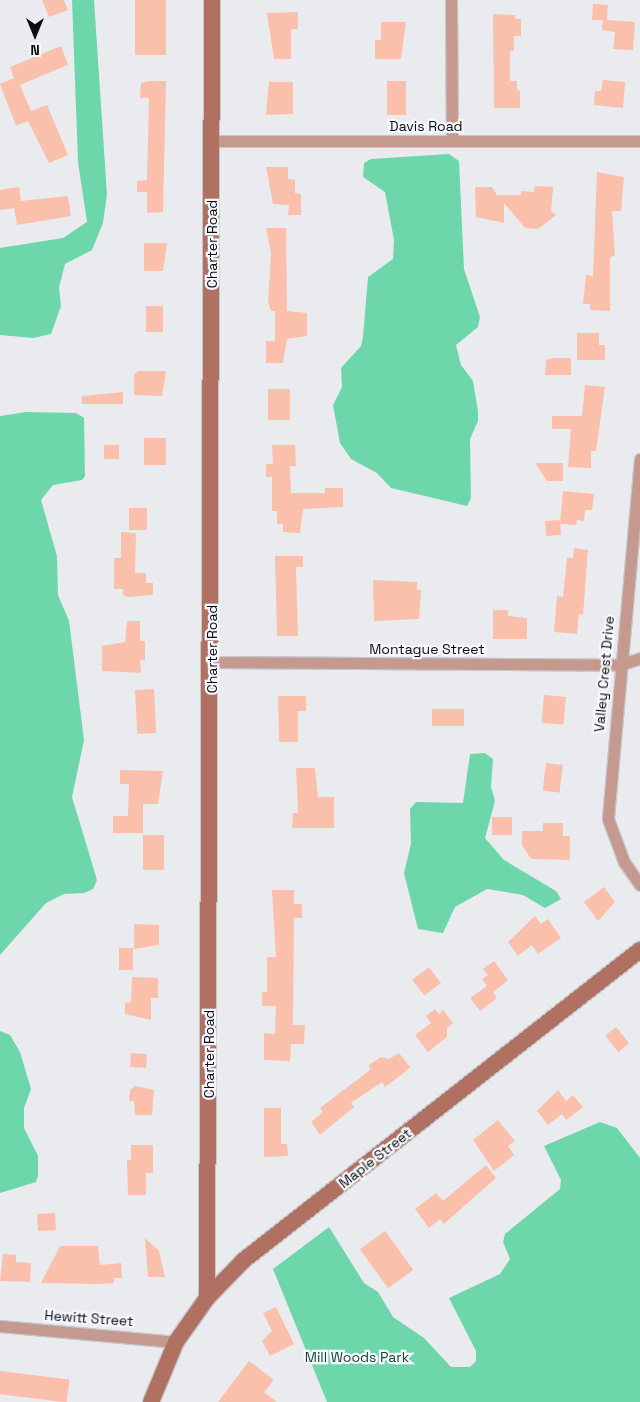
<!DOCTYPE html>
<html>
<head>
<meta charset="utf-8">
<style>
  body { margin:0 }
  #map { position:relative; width:640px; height:1402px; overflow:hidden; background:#eaebef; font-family:"Space Grotesk",sans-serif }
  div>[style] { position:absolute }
  .green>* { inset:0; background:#6ed6ab }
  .building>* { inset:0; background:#fbc0ab; transform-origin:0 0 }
  .roads { filter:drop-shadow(1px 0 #c6c7cb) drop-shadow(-1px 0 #c6c7cb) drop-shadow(0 1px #c6c7cb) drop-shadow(0 -1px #c6c7cb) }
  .street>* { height:11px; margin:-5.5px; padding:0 5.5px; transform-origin:5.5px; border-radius:5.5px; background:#c6998f }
  .secondary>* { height:16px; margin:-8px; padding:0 8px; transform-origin:8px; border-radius:8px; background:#b07163 }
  span { translate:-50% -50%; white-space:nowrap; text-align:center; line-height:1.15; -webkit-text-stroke:4.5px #f7f8fd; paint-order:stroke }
  .street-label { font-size:14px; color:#0c0d0e }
  .park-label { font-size:14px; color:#154533 }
  .north { position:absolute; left:10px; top:10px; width:50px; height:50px; -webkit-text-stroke:4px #f7f8fd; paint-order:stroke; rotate:180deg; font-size:14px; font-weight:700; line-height:20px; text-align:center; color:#0c0d0e }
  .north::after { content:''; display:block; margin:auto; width:18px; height:22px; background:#0c0d0e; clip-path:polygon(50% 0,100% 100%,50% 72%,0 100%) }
</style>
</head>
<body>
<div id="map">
  <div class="green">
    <i style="clip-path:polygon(72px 0,94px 0,107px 195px,103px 223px,92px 250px,65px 264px,59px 287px,61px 306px,51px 334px,33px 338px,0 335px,0 248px,63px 238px,87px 222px,78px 162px)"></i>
    <i style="clip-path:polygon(449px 154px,459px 161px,464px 269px,480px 317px,478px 327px,456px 345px,461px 365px,473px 381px,478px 411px,478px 421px,470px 439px,471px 498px,467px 506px,391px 488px,377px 473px,351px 459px,340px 443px,333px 405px,342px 387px,341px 368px,361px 346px,363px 337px,368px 277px,393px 259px,394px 240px,385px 192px,363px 177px,364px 163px,371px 159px)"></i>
    <i style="clip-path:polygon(26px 412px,76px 413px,84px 418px,85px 476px,82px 480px,53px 485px,41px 500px,57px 556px,58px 595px,69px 621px,84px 740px,72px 797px,97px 880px,93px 889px,84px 893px,64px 894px,46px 903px,0 955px,0 416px)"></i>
    <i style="clip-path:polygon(485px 753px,493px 759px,491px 787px,495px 801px,485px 838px,504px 860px,556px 891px,561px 899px,545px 908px,523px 895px,487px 889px,455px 907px,443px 933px,418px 929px,404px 873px,411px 844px,410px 809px,416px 802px,463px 803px,470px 754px)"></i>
    <i style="clip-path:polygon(0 1031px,10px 1035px,20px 1052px,31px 1089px,24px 1108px,24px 1128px,38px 1156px,38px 1176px,36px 1182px,0 1193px)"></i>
    <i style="clip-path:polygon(600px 1122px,617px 1128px,640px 1158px,640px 1402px,327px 1402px,273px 1269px,329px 1227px,364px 1283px,378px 1292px,393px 1317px,424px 1338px,451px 1367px,470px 1367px,476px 1361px,476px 1351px,449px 1298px,500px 1274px,510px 1259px,503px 1242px,505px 1234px,560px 1189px,561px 1180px,544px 1146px)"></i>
  </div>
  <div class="building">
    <i style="clip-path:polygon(42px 0,64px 0,68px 10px,49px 17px)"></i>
    <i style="left:135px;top:0;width:31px;height:55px"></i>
    <i style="clip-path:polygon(593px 4px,608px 5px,607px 20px,635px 22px,633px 50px,613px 49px,615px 32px,602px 30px,603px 20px,592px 20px)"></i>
    <i style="clip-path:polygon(298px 12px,298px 29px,291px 29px,291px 59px,274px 59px,267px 13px)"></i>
    <i style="clip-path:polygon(493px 14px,515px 15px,515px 19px,521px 19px,521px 36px,514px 36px,514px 51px,510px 51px,510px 81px,517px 81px,517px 90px,520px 90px,520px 108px,494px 108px)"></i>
    <i style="clip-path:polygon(381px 22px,406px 22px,401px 59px,375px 59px,375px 40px,381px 40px)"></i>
    <i style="clip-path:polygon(61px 46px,68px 65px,20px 85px,31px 111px,47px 105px,68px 155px,49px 163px,28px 121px,16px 126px,0 84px,14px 78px,10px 67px)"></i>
    <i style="clip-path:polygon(603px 80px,625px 82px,623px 108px,594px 105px,595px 91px,601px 91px)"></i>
    <i style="clip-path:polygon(149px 81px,166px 81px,163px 212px,147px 213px,147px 192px,137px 192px,137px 181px,147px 180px,149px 98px,140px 98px,141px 83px)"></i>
    <i style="left:387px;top:81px;width:19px;height:34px"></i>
    <i style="clip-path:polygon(269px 82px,293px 82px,293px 114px,266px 115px)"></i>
    <i style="clip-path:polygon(266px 167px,288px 167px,288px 179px,295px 180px,295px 193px,301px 194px,301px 215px,288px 215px,289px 205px,273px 204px)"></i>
    <i style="clip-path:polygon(597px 172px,624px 177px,621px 211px,612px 211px,615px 255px,610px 258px,610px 311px,590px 310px,590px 304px,583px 304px,586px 275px,593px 276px)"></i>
    <i style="clip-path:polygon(535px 186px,553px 187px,551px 211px,556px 215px,538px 229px,525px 228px,504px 203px,504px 223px,476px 217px,475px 187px,492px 187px,497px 195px,521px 195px,521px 191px,534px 192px)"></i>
    <i style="clip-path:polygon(19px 187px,21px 201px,68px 196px,71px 216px,17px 225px,14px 208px,0 210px,0 190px)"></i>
    <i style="clip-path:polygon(266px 228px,286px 228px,287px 311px,307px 313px,307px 336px,287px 339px,283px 363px,266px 363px,266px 341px,275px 341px,275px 311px,271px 311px,268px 301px,271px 253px)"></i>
    <i style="clip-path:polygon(144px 243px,167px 243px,163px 271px,144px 271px)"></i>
    <i style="left:146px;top:306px;width:17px;height:26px"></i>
    <i style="clip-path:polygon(577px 333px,599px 333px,599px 345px,605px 345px,605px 360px,577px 360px)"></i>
    <i style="clip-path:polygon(553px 358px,571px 358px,571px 375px,545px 375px,546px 360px)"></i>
    <i style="clip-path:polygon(138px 371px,166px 371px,162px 396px,134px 395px,134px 375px)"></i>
    <i style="clip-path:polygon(585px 385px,605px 387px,596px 451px,591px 451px,591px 468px,568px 467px,571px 429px,552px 429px,552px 416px,582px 416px)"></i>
    <i style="left:268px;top:389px;width:22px;height:31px"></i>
    <i style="clip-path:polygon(123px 392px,123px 404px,82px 404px,82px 396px)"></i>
    <i style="left:166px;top:438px;width:27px;height:22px;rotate:90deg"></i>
    <i style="left:104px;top:445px;width:15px;height:14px"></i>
    <i style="clip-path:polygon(272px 445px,295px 445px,296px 466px,290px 466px,291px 493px,325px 493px,325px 488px,343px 488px,343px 507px,303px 509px,300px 533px,283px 532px,283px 524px,277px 524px,277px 511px,272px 511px,272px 477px,266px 477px,266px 464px,273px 464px)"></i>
    <i style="clip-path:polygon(535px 463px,563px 463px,563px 481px,547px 481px)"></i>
    <i style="clip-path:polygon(563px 491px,594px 494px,592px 510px,585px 510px,584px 521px,577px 520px,576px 525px,560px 524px)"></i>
    <i style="left:147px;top:508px;width:22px;height:18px;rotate:90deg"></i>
    <i style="left:560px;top:520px;width:15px;height:15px;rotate:86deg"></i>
    <i style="clip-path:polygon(121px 532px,136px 533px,135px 573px,146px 573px,146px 583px,153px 583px,153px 595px,128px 597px,123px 595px,123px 589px,114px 589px,114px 558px,121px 558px)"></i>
    <i style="clip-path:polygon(574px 548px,588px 550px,583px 615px,579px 614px,577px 634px,554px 632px,557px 596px,563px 597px,567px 558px,573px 558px)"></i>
    <i style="clip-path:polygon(275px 556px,303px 556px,303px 567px,296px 567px,298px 636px,277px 636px)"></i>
    <i style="clip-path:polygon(373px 580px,417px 582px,417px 590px,421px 590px,419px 619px,374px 621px)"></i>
    <i style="clip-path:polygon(493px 610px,508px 610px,508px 616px,527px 618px,527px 639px,493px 639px)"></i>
    <i style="clip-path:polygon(127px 621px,140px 621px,140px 641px,145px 641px,145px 660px,140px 660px,141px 673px,102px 671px,102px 646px,125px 642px)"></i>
    <i style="left:154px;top:689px;width:44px;height:19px;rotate:87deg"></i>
    <i style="left:544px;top:695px;width:22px;height:28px;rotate:5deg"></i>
    <i style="clip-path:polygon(278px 696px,306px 696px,306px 711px,298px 711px,298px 742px,279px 742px)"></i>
    <i style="left:432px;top:709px;width:32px;height:17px"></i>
    <i style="left:546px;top:763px;width:17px;height:28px;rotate:7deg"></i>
    <i style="clip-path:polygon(296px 768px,315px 768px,318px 797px,334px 797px,334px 828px,292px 828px,293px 813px,298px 813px)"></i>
    <i style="clip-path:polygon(120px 770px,163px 771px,158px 804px,143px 804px,143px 833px,113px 833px,113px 816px,128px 816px,129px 784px,120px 784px)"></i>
    <i style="left:492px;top:817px;width:20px;height:18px"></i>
    <i style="clip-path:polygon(543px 823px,563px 823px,563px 836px,570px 836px,570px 860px,531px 859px,522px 845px,522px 831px,543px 831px)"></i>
    <i style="left:143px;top:835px;width:21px;height:35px"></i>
    <i style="clip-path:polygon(604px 887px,615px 902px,598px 921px,584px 902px)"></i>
    <i style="clip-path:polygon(272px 890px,294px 890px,294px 904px,302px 904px,302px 918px,294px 918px,293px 1025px,305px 1025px,304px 1044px,291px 1044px,290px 1061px,264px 1060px,264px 1033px,275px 1034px,276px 1006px,262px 1006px,262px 992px,267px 992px,267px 957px,276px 957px)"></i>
    <i style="clip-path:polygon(535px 916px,541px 924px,548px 919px,561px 938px,538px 954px,532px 945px,518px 956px,508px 942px)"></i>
    <i style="clip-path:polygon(134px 924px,159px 925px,159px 945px,134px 949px)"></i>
    <i style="left:119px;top:948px;width:14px;height:22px"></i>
    <i style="clip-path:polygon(494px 961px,508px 980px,493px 992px,497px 998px,480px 1011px,470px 998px,487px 986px,482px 979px,488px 975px,483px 969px)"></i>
    <i style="left:429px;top:967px;width:20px;height:21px;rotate:53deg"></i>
    <i style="clip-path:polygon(132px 977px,158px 978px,158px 998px,151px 998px,151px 1020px,125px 1014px,125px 1003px,131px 1002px)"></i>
    <i style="clip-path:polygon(435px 1009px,439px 1014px,443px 1010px,453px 1023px,447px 1028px,447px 1037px,428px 1052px,415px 1035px,431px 1023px,426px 1016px)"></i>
    <i style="left:616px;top:1027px;width:21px;height:14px;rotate:51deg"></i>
    <i style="left:131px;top:1053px;width:16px;height:14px;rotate:4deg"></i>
    <i style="clip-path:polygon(399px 1053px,410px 1067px,405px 1072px,385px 1087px,382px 1082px,351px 1103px,354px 1107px,320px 1135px,311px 1122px,323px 1112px,320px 1108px,370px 1070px,369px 1065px,381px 1057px,389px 1059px)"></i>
    <i style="clip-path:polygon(135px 1086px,154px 1090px,152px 1115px,135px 1115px,134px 1101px,129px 1101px,130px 1090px)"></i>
    <i style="clip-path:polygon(558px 1090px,566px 1101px,573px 1095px,583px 1107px,566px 1120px,562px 1114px,548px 1125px,537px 1111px)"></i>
    <i style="clip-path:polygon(264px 1108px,281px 1108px,281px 1144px,287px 1144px,288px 1156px,264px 1157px)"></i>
    <i style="clip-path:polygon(498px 1120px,515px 1141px,508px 1146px,514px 1155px,494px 1171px,473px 1140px)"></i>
    <i style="clip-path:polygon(131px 1145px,153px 1145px,153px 1173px,146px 1173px,146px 1195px,128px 1195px,127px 1160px,131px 1160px)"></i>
    <i style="clip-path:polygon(486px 1165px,496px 1178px,444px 1224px,440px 1219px,429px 1228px,415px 1209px,436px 1193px,443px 1201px)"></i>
    <i style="left:55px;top:1213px;width:17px;height:18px;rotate:87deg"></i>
    <i style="left:385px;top:1231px;width:48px;height:31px;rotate:54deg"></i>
    <i style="clip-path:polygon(145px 1238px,159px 1251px,165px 1277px,148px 1277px)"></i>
    <i style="clip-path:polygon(60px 1246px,98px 1246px,100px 1265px,121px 1263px,122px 1278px,114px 1278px,114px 1283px,98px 1284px,41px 1283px)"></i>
    <i style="clip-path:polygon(3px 1254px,16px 1255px,16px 1262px,31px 1263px,30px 1282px,0 1281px)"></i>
    <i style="clip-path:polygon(276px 1307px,294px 1344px,270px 1356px,262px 1341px,272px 1331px,263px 1313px)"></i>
    <i style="clip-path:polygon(249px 1361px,274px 1380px,264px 1392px,277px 1402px,218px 1402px)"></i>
    <i style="left:0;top:1371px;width:70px;height:23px;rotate:7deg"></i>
  </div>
  <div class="roads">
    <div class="street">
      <i style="left:451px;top:0;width:141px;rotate:89.6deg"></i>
      <i style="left:212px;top:141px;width:428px"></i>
      <i style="left:640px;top:459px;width:361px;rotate:95.1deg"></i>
      <i style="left:608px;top:819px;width:46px;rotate:69.6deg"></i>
      <i style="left:624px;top:862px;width:28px;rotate:55deg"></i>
      <i style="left:212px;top:662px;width:407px;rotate:0.4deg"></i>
      <i style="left:619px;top:665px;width:22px;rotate:-18deg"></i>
      <i style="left:0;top:1326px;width:177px;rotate:5.2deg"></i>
    </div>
    <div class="secondary">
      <i style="left:207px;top:1298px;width:1298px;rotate:-89.78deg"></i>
      <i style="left:151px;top:1402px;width:65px;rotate:-67.4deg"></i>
      <i style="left:176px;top:1342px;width:54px;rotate:-54.8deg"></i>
      <i style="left:207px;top:1298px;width:53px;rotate:-45.8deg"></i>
      <i style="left:244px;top:1260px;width:503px;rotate:-38.05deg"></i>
    </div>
  </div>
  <div class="street-label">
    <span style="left:426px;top:126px">Davis Road</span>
    <span style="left:212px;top:244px;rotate:-90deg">Charter Road</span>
    <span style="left:212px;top:649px;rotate:-90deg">Charter Road</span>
    <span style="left:427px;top:649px">Montague Street</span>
    <span style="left:604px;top:674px;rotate:-85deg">Valley Crest Drive</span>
    <span style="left:209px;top:1054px;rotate:-90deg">Charter Road</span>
    <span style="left:375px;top:1158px;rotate:-38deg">Maple Street</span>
    <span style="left:89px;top:1318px;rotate:4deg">Hewitt Street</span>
  </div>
  <div class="park-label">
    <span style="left:357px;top:1357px">Mill Woods Park</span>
  </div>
  <div class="north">N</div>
</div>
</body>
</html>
